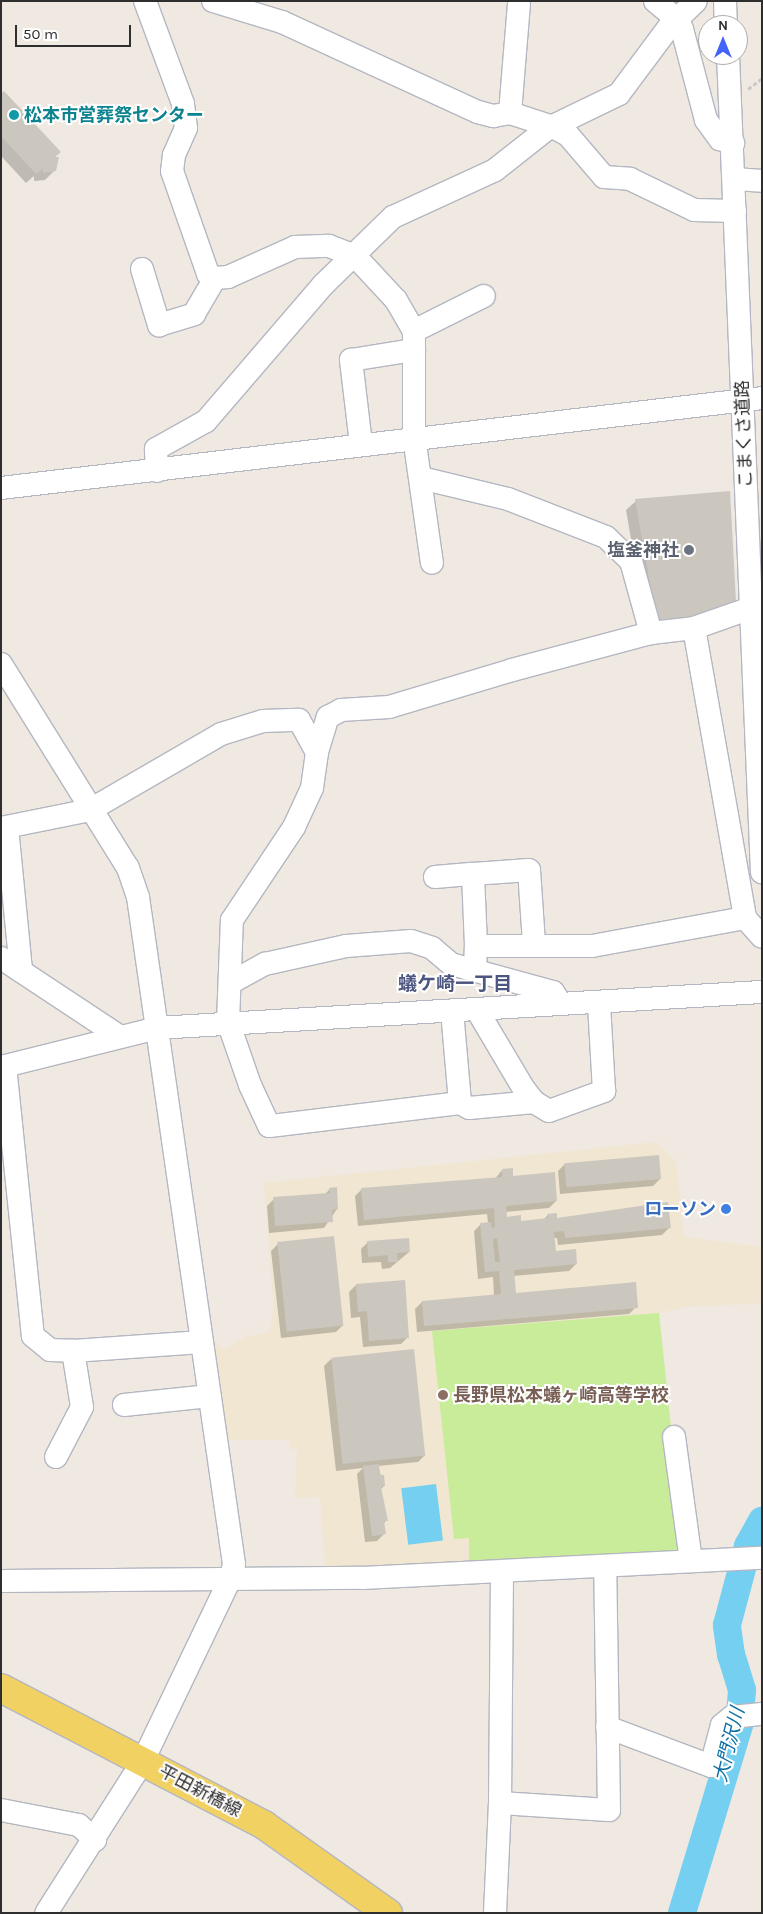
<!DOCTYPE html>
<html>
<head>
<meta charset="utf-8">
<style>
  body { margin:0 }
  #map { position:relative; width:763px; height:1914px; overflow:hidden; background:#efe9e1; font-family:Karla,"Noto Sans JP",sans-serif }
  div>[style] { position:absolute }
  .education>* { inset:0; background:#f0e6d1 }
  .pitch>* { inset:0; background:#c9ec9a }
  .water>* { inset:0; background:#75cff0; transform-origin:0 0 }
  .shadow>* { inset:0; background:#0003 }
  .river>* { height:28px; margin:-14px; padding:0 14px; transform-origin:14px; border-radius:14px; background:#75cff0 }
  .building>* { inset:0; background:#cbc7bf; transform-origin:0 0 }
  .path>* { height:2.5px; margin-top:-1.25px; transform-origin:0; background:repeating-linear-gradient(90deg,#c9c9c9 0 4px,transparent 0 6.5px) }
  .roads { filter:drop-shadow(1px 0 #b4b7c1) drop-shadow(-1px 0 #b4b7c1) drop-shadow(0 1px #b4b7c1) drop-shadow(0 -1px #b4b7c1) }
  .minor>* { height:22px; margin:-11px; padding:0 11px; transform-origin:11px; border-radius:11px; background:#fff }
  .major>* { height:28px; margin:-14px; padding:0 14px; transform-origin:14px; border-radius:14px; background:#f2d163 }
  .dots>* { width:14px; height:14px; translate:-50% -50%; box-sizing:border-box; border:2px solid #fff; border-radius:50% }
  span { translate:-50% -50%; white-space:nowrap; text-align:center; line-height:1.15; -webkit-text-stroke:4px #fff; paint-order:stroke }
  .culture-label { font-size:18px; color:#0d838f; font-weight:700 }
  .left { translate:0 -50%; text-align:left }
  .street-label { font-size:18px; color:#2e2e2e }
  .worship-label { font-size:18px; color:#5b616d; font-weight:700 }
  .right { translate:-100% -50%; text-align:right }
  .shop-label { font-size:18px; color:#366cbe; font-weight:700 }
  .education-label { font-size:18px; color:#785e54; font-weight:700 }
  .neighbourhood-label { font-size:19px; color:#4d5680; font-weight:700 }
  .water-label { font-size:19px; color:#0d6fa3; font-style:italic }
  .frame { position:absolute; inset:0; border:2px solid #2e2e2e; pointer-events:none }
  .north { position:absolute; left:698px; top:15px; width:50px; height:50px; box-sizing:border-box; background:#fff; border:1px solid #ababab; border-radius:50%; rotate:0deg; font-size:14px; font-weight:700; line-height:20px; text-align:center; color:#2e2e2e }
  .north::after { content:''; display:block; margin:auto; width:18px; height:22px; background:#4264fb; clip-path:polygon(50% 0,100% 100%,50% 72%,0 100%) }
  .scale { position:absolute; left:15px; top:25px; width:116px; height:22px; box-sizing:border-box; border:2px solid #2e2e2e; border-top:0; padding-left:6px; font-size:15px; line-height:18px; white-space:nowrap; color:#2e2e2e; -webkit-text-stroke:4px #fff; paint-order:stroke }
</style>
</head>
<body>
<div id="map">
  <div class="education">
    <i style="clip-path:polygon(656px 1142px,676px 1161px,684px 1237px,761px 1247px,762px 1255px,762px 1303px,687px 1307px,659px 1313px,684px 1550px,397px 1567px,325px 1567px,320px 1497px,295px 1498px,297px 1449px,290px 1449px,289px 1440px,225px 1440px,210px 1339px,226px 1349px,244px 1337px,269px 1332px,274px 1310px,264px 1183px)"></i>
  </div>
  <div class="pitch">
    <i style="clip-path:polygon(659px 1313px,684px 1550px,469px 1563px,469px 1538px,454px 1539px,432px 1331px)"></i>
  </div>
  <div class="water">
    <i style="left:436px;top:1484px;width:57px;height:35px;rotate:83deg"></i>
  </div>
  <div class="shadow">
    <i style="clip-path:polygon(1px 93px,53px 158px,55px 170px,45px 180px,34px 181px,34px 176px,26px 183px,1px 156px)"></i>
    <i style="clip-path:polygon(636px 501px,686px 631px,648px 638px,626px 510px)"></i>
    <i style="clip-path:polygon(565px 1164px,660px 1179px,653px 1186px,560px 1194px,558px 1171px)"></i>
    <i style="clip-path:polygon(502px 1170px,556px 1201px,549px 1208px,505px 1212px,506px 1218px,520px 1222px,543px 1220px,548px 1215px,556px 1219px,669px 1228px,662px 1235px,558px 1245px,557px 1238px,553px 1238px,555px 1252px,576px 1264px,569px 1271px,513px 1276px,514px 1294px,636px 1307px,629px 1314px,417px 1332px,415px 1309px,422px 1302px,494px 1296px,493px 1277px,478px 1279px,474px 1231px,481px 1224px,488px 1223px,487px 1214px,358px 1226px,355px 1196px,362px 1189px,495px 1179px)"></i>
    <i style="clip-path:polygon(330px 1189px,337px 1209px,324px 1228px,269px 1233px,267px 1206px,274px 1199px,324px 1195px)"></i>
    <i style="clip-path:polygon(368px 1242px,409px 1252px,390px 1268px,382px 1269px,381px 1262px,362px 1263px,361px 1249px)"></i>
    <i style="clip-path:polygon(278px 1244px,343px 1325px,336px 1332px,281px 1338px,271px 1251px)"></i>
    <i style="clip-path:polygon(356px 1285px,408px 1337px,401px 1344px,363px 1347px,360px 1317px,351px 1318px,349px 1292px)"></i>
    <i style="clip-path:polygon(331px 1359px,425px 1455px,418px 1462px,378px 1466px,384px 1486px,380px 1490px,387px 1520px,383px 1524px,384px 1534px,377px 1541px,365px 1542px,357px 1474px,363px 1468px,336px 1471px,324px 1366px)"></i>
  </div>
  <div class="river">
    <i style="left:682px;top:1913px;width:196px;rotate:-73.1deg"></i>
    <i style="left:739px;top:1725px;width:35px;rotate:-85deg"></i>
    <i style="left:742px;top:1690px;width:37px;rotate:-107deg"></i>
    <i style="left:731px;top:1655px;width:30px;rotate:-98deg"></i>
    <i style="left:727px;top:1625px;width:82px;rotate:-75.1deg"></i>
    <i style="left:748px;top:1546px;width:29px;rotate:-61deg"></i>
  </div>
  <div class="building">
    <i style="clip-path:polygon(4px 91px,61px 152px,55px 157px,59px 157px,56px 171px,43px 173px,43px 169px,36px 174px,1px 136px,1px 93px)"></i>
    <i style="clip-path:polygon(730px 491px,736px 601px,717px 615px,658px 629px,635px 499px)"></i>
    <i style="left:659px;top:1155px;width:24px;height:95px;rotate:85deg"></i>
    <i style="clip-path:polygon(evenodd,513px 1168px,513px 1176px,555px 1172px,557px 1201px,506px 1206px,507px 1217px,521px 1215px,521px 1221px,548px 1218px,547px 1214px,557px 1213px,557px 1218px,668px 1202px,671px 1228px,565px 1238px,564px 1231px,554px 1232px,556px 1251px,576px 1249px,577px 1264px,514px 1270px,516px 1293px,636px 1282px,638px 1308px,424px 1326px,422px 1301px,501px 1294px,499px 1271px,485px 1272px,480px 1223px,491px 1222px,492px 1228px,495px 1227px,494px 1208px,364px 1220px,361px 1188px,502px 1177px,502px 1169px,513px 1168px,497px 1238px,500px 1262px,495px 1262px,493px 1239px,497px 1238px)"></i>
    <i style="clip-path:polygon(337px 1187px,338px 1209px,332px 1210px,333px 1222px,275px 1226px,273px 1197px,330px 1193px,329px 1188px)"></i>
    <i style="left:334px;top:1236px;width:90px;height:57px;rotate:84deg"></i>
    <i style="clip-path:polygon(409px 1238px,410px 1252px,397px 1253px,398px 1262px,388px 1262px,388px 1255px,368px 1257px,367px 1241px)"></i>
    <i style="clip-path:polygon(405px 1280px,409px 1338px,369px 1341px,367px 1311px,358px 1312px,356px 1284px)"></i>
    <i style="left:414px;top:1349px;width:107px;height:83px;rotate:84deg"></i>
    <i style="clip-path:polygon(379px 1464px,380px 1475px,384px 1475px,385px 1486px,381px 1487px,388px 1521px,384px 1521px,386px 1534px,372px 1536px,363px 1466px)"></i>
  </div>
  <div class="path">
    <i style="left:748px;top:89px;width:18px;rotate:-38deg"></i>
  </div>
  <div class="roads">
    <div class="minor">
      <i style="left:145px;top:1px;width:110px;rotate:69.7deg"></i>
      <i style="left:183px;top:104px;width:24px;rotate:83deg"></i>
      <i style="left:186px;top:128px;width:30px;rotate:114deg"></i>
      <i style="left:174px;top:155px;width:16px;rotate:97deg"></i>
      <i style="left:172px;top:171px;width:109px;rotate:70.7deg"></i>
      <i style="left:208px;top:274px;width:8px;rotate:30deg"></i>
      <i style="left:215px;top:278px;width:13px;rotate:-4deg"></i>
      <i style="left:228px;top:277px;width:73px;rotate:-24.1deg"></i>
      <i style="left:295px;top:247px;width:34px;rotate:-2deg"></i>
      <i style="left:329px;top:246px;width:28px;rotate:21deg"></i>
      <i style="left:355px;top:256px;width:60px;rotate:47deg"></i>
      <i style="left:396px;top:300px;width:36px;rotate:60deg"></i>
      <i style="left:414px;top:331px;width:106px;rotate:90deg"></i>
      <i style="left:414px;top:437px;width:127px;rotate:81.9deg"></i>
      <i style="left:213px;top:1px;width:72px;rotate:16.9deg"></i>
      <i style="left:282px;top:22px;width:216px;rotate:24.7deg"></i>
      <i style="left:478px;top:112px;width:16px;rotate:15deg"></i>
      <i style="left:493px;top:116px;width:17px;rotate:-10deg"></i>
      <i style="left:510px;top:113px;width:45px;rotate:18deg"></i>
      <i style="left:553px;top:127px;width:17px;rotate:28deg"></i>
      <i style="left:568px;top:135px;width:55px;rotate:49.4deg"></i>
      <i style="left:604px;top:177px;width:26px;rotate:4deg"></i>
      <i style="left:630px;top:179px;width:71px;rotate:25.8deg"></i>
      <i style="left:694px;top:210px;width:41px;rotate:1.4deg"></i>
      <i style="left:655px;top:1px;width:30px;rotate:40deg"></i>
      <i style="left:678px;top:20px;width:10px;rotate:66deg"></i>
      <i style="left:682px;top:29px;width:94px;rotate:75.2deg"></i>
      <i style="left:706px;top:120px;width:24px;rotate:54deg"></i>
      <i style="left:720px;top:139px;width:14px;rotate:17deg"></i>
      <i style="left:725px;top:1px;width:24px;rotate:88deg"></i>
      <i style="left:728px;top:55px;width:818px;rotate:87.62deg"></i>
      <i style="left:510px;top:113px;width:109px;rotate:-85.3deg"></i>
      <i style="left:735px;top:179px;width:27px;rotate:4deg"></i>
      <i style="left:142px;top:269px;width:59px;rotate:73.1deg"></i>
      <i style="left:159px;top:325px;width:37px;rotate:-17deg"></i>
      <i style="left:194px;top:314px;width:42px;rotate:-59.7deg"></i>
      <i style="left:414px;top:331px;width:78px;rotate:-26.6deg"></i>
      <i style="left:361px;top:444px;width:85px;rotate:-96.8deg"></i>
      <i style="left:351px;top:360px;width:64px;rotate:-9deg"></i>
      <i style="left:157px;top:471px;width:22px;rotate:-93deg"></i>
      <i style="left:156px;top:449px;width:57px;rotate:-29.2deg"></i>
      <i style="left:206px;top:421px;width:179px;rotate:-49.3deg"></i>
      <i style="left:323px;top:285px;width:98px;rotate:-44.2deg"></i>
      <i style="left:393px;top:217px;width:112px;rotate:-24.7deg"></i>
      <i style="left:495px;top:170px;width:66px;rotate:-38.3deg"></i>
      <i style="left:547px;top:129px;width:80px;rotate:-25.9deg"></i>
      <i style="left:619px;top:94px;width:84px;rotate:-53.3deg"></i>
      <i style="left:669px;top:27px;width:37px;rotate:-44deg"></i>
      <i style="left:421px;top:478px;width:89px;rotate:13.6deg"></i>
      <i style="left:508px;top:499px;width:105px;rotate:21.2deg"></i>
      <i style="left:606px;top:537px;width:35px;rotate:44deg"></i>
      <i style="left:631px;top:561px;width:75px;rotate:74.5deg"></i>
      <i style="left:1px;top:488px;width:766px;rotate:-6.74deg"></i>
      <i style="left:694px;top:628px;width:294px;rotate:80deg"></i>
      <i style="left:745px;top:918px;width:25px;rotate:48deg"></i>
      <i style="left:1px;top:664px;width:240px;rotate:58.1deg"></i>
      <i style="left:128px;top:868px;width:31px;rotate:71deg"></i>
      <i style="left:138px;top:897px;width:674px;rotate:81.81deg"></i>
      <i style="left:234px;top:1564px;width:13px;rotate:103deg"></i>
      <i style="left:231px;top:1577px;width:204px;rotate:115.6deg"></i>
      <i style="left:143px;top:1761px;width:180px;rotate:122.5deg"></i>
      <i style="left:7px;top:827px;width:145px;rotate:84.4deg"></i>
      <i style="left:1px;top:828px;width:91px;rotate:-11.4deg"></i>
      <i style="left:90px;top:810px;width:151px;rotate:-30.1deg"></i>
      <i style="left:221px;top:734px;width:44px;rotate:-17.2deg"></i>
      <i style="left:263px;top:721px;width:36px;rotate:-2deg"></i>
      <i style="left:299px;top:720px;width:37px;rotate:61deg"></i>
      <i style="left:435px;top:877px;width:38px;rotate:-5deg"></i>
      <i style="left:476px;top:946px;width:72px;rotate:-92.4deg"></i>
      <i style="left:473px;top:874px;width:56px;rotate:-4.1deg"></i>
      <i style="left:529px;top:870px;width:74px;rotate:86.1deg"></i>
      <i style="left:1px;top:958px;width:141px;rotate:33.5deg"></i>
      <i style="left:475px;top:970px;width:24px;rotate:-88deg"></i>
      <i style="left:476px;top:946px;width:116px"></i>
      <i style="left:592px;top:946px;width:156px;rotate:-10.4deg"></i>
      <i style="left:232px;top:982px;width:38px;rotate:-29deg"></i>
      <i style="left:265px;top:964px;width:83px;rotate:-12.5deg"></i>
      <i style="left:346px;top:946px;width:65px;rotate:-4.4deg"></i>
      <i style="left:411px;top:941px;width:22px;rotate:18deg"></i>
      <i style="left:432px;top:948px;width:25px;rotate:40deg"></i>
      <i style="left:451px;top:964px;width:106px;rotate:15.4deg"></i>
      <i style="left:553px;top:992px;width:14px;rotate:56deg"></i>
      <i style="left:477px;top:1010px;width:92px;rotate:59.3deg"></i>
      <i style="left:524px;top:1089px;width:16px;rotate:52deg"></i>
      <i style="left:534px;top:1102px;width:17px;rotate:31deg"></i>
      <i style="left:549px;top:1111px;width:59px;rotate:-20deg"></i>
      <i style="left:604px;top:1091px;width:88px;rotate:-93.3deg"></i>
      <i style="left:452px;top:1011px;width:92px;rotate:85deg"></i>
      <i style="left:5px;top:1066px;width:271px;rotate:84.1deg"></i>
      <i style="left:33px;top:1336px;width:22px;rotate:39deg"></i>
      <i style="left:50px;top:1350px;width:23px;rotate:2deg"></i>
      <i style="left:73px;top:1351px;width:129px;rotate:-4deg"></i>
      <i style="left:1px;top:1067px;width:161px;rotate:-14deg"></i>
      <i style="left:157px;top:1028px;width:606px;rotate:-3.41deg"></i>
      <i style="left:534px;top:1102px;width:65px;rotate:174.7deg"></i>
      <i style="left:469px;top:1108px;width:10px;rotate:-151deg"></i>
      <i style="left:460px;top:1103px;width:192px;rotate:173.1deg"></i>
      <i style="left:269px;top:1126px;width:45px;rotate:-114.9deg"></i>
      <i style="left:250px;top:1085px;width:67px;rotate:-109.2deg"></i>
      <i style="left:228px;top:1022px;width:102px;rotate:-87.8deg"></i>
      <i style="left:232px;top:920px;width:112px;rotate:-56.3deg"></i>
      <i style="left:294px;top:827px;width:43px;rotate:-65.2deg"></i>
      <i style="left:312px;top:788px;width:36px;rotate:-82deg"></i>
      <i style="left:317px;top:752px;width:37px;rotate:-73deg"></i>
      <i style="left:328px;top:717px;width:15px;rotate:-28deg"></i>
      <i style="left:341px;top:710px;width:48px;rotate:-3.6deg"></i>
      <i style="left:389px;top:707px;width:128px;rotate:-16.7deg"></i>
      <i style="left:512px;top:670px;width:144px;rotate:-14.9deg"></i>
      <i style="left:651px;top:633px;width:43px;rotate:-6.6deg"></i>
      <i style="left:694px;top:628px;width:60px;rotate:-19.3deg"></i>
      <i style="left:124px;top:1405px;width:86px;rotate:-6deg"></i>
      <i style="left:674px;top:1437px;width:125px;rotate:82.2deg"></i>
      <i style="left:56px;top:1457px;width:56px;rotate:-62.5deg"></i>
      <i style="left:82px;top:1407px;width:57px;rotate:-99.1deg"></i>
      <i style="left:1px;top:1581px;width:361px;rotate:-0.5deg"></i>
      <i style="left:362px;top:1578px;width:400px;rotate:-2.9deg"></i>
      <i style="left:607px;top:1727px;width:111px;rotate:20.6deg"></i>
      <i style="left:711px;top:1766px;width:42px;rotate:-75deg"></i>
      <i style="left:722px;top:1725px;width:13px;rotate:-39deg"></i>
      <i style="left:732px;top:1717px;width:30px;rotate:-6deg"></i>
      <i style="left:500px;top:1803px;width:109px;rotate:3.7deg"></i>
      <i style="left:609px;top:1810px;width:244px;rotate:-90.9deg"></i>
      <i style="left:1px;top:1810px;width:79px;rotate:10.9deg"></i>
      <i style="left:79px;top:1825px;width:22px;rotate:43deg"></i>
      <i style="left:495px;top:1913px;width:110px;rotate:-87.4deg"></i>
      <i style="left:500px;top:1803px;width:231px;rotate:-89.5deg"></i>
    </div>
    <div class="major">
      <i style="left:1px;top:1688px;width:297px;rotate:27.5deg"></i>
      <i style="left:264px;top:1825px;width:152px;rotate:35.4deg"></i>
    </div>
  </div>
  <div class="dots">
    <i style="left:14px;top:115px;background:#0f9aa8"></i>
    <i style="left:689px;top:550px;background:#6b7280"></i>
    <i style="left:726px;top:1209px;background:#3f7fe0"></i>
    <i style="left:443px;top:1395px;background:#8d6e63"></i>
  </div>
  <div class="culture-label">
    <span class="left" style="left:24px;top:115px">松本市営葬祭センター</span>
  </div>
  <div class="street-label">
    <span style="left:744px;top:434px;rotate:-92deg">こまくさ道路</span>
    <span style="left:200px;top:1791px;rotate:28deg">平田新橋線</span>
  </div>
  <div class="worship-label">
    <span class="right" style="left:679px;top:550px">塩釜神社</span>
  </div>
  <div class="shop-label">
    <span class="right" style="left:716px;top:1209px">ローソン</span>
  </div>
  <div class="education-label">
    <span class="left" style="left:453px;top:1395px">長野県松本蟻ヶ崎高等学校</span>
  </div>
  <div class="neighbourhood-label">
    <span style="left:455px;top:985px">蟻ケ崎一丁目</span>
  </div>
  <div class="water-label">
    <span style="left:730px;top:1745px;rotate:-76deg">大門沢川</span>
  </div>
  <div class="frame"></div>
  <div class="north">N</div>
  <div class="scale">50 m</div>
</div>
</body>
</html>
